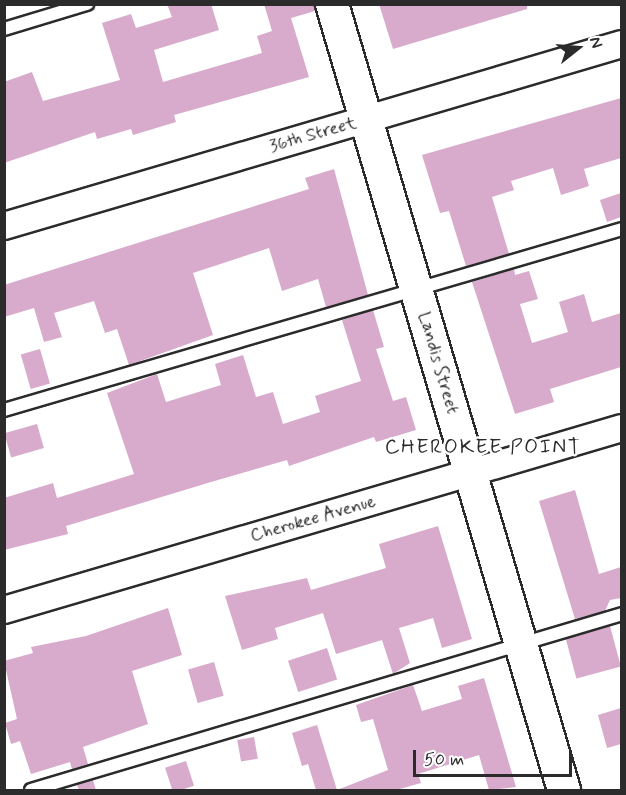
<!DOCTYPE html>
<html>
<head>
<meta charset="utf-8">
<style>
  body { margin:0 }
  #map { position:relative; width:626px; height:795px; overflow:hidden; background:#fff; font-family:Mynerve,sans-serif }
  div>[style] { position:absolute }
  .building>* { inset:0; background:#d8aacb; transform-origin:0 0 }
  .roads { filter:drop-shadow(2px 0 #2b2b2b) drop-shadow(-2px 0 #2b2b2b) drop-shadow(0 2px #2b2b2b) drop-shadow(0 -2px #2b2b2b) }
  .service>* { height:12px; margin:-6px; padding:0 6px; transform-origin:6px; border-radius:6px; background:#fff }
  .minor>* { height:26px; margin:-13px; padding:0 13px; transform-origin:13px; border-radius:13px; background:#fff }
  .tertiary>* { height:32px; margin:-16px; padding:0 16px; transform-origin:16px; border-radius:16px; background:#fff }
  span { translate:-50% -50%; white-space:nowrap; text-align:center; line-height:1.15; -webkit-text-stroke:5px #fff; paint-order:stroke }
  .street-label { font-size:18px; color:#2b2b2b }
  .quarter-label { font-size:21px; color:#2b2b2b; letter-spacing:1.5px }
  .frame { position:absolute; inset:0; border:6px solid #2b2b2b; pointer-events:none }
  .north { position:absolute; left:548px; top:18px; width:60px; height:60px; -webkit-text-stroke:4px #fff; paint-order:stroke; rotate:73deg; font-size:16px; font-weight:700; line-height:24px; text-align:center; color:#2b2b2b }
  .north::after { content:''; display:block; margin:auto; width:21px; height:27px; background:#2b2b2b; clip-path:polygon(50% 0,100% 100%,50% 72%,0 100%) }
  .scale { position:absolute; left:413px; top:750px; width:159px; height:27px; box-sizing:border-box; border:3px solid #2b2b2b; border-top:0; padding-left:8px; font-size:18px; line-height:21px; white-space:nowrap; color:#2b2b2b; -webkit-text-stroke:4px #fff; paint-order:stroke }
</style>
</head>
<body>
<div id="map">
  <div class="building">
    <i style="clip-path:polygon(167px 4px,211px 4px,219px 30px,154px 50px,163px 82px,262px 53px,257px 36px,272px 31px,264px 4px,315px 4px,315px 11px,291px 18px,309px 77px,174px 115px,176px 122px,133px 135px,131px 129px,97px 139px,95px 132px,4px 163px,4px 82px,32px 72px,43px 101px,120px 80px,102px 23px,131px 14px,136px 28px,172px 17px)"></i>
    <i style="clip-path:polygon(379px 4px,527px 4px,527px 9px,393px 49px)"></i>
    <i style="clip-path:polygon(621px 98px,621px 158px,584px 169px,589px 186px,561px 195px,553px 168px,511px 181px,514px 190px,492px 197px,509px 254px,466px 266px,449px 211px,440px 213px,422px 155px)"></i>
    <i style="clip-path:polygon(334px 169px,368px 295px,326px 307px,318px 279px,282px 291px,269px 248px,193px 273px,213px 335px,129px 365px,117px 329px,105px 333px,94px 301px,54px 313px,62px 337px,44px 342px,34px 308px,4px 317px,4px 285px,309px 189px,305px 178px)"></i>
    <i style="clip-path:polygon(621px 193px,621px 217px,607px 222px,600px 200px)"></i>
    <i style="clip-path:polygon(514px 269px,515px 275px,529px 271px,538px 299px,520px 304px,532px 343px,568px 332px,559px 302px,584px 294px,592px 322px,621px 313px,621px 367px,550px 389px,554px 402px,515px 414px,472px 282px)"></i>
    <i style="clip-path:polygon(373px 310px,384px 347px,376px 349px,393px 401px,406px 397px,416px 430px,376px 442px,374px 437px,289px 466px,287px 460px,211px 482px,66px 526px,68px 534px,4px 550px,4px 498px,53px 483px,57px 498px,134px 474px,107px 393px,157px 374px,166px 402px,221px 385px,215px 364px,243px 355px,256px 397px,273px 392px,283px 424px,320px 412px,315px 396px,361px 381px,342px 320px)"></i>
    <i style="left:40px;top:349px;width:36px;height:20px;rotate:74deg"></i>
    <i style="left:37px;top:424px;width:25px;height:34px;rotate:74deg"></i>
    <i style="clip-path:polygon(575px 490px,599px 574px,621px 567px,621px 598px,610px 600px,605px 611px,575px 619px,539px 501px)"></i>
    <i style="clip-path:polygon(438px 526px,472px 639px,442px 648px,433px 618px,399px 628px,410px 663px,393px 674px,382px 640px,336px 654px,323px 613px,275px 628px,278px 639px,242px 650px,225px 596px,307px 578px,311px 590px,386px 568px,379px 544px)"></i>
    <i style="clip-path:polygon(168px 608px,182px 655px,132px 671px,148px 724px,83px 747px,88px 764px,72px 769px,70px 762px,31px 774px,20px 741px,11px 744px,5px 723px,17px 719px,4px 661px,33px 653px,31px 647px,86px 636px)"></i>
    <i style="left:610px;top:626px;width:42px;height:46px;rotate:75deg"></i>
    <i style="left:327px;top:648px;width:33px;height:41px;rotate:72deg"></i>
    <i style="left:214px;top:662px;width:35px;height:27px;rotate:74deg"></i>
    <i style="clip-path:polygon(484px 678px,516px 787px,489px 790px,479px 755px,418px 774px,421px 783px,396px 790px,337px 790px,388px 770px,373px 719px,361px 722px,356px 705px,413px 685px,422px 711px,462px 699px,458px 686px)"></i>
    <i style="clip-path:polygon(621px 708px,621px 744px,607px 748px,598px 715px)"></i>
    <i style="clip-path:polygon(317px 725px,337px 790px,316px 790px,308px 764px,302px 766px,292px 733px)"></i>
    <i style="left:254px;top:737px;width:22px;height:17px;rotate:80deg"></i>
    <i style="left:186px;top:761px;width:26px;height:22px;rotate:72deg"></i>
    <i style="clip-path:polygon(93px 780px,96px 790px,79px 790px,77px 785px)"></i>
  </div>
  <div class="roads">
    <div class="service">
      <i style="left:4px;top:29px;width:87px;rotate:-16.8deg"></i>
      <i style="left:4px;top:410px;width:644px;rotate:-16.32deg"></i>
      <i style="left:31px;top:790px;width:617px;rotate:-16.58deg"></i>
    </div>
    <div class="minor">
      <i style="left:4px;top:226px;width:644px;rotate:-16.41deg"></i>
      <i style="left:4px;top:610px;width:644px;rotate:-16.41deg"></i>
    </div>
    <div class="tertiary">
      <i style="left:332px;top:4px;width:820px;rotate:73.56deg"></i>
    </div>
  </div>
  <div class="street-label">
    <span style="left:313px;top:135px;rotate:-16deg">36th Street</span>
    <span style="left:438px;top:363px;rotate:74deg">Landis Street</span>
    <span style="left:313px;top:519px;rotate:-16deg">Cherokee Avenue</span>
  </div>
  <div class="quarter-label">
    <span style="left:483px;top:447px">CHEROKEE POINT</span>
  </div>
  <div class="frame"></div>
  <div class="north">N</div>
  <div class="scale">50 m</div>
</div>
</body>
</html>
